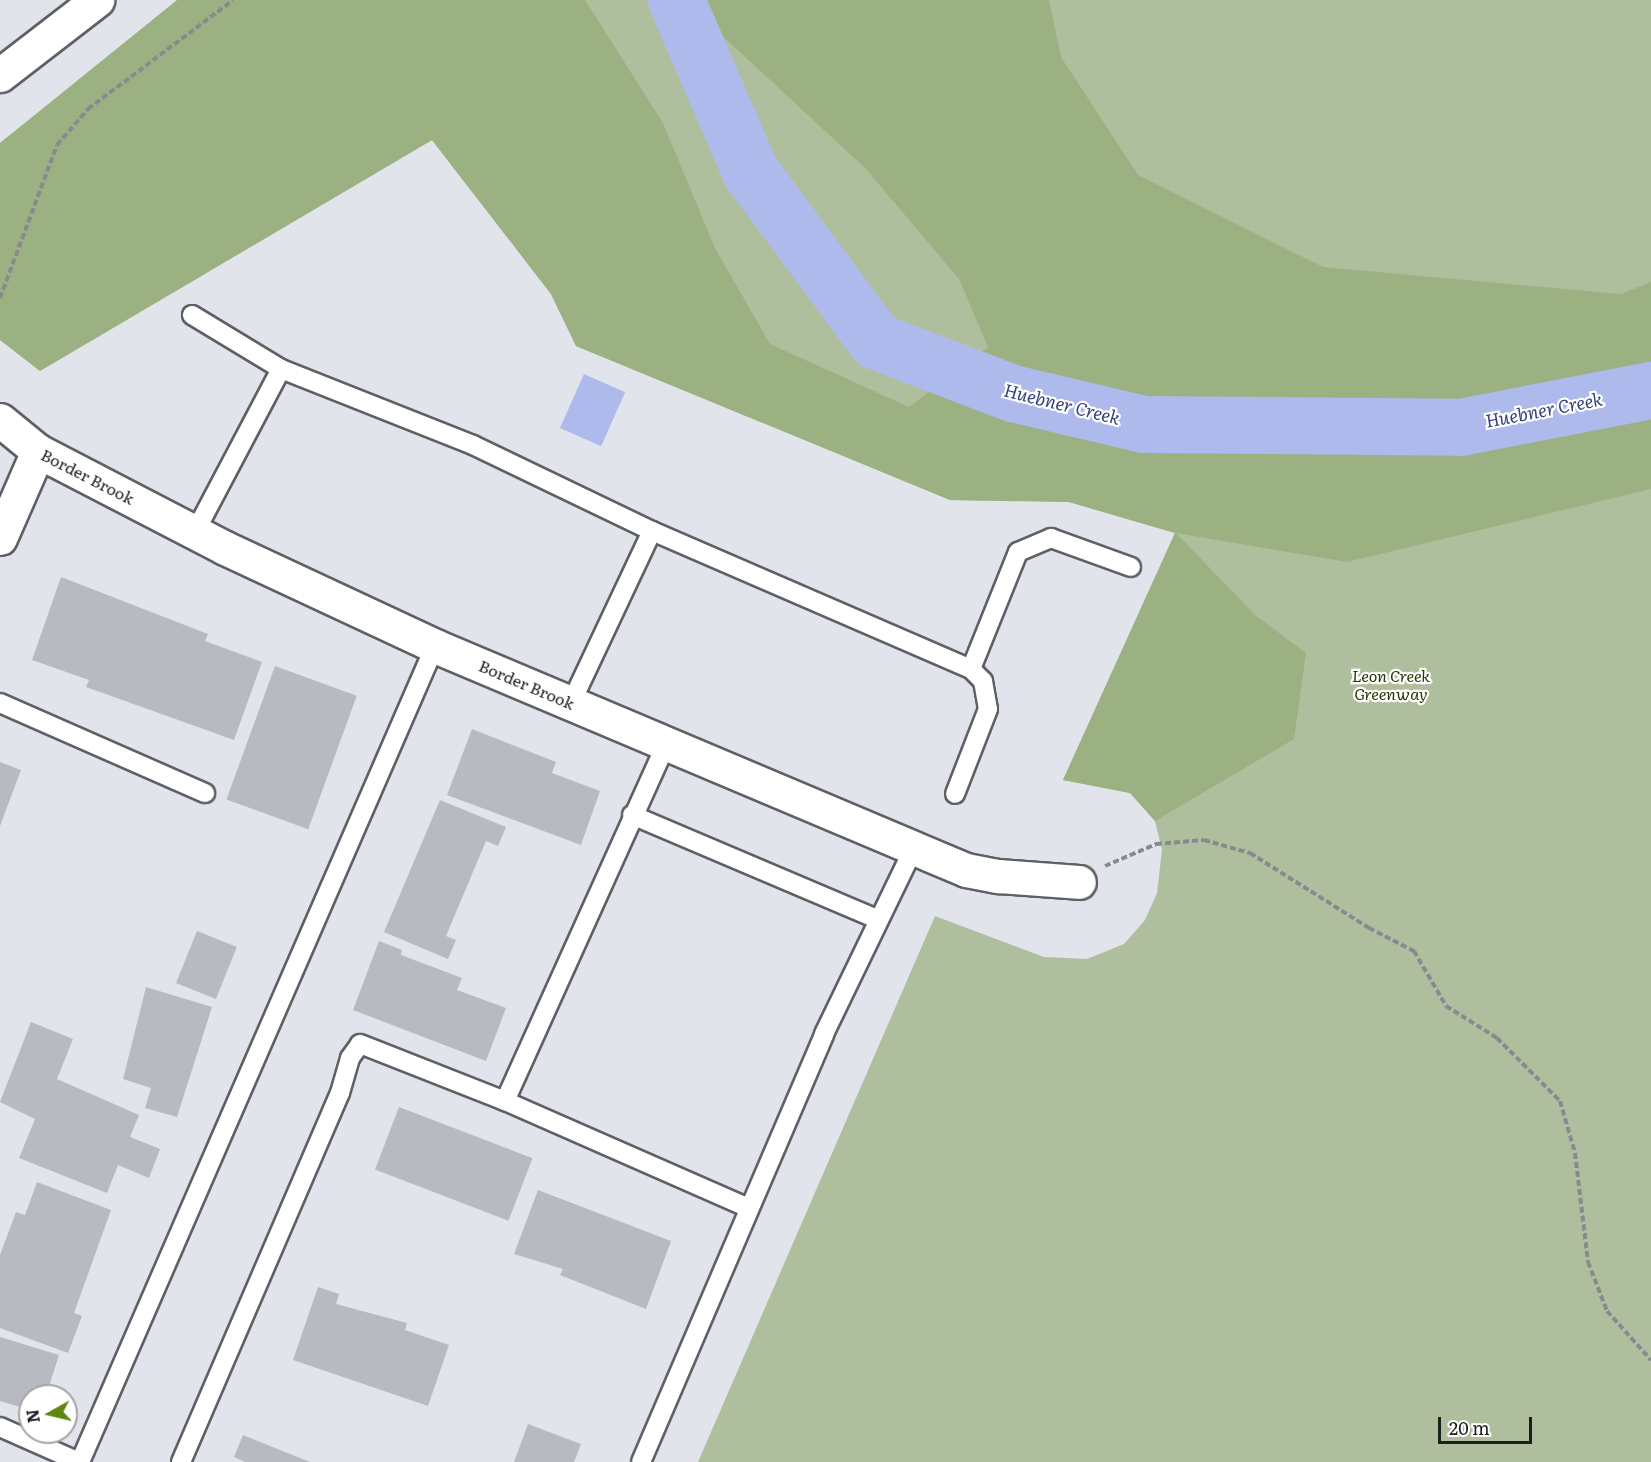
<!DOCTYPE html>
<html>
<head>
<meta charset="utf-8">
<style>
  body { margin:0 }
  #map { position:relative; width:1651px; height:1462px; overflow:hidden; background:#e2e4ec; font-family:Literata,serif }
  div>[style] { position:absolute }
  .green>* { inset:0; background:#afbf9e }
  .forest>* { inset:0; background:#9cb181 }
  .water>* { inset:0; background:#aebaeb; transform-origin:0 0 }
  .river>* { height:57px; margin:-28.5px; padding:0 28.5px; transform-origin:28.5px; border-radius:28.5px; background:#aebaeb }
  .building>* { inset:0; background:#b8bac1; transform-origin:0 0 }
  .path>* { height:4px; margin-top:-2px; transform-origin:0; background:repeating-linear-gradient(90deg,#888a8f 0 6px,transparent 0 9px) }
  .roads { filter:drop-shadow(2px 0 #5e6066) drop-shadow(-2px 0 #5e6066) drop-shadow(0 2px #5e6066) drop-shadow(0 -2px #5e6066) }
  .lane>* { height:18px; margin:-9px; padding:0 9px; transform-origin:9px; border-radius:9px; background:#fff }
  .street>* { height:33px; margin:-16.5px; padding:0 16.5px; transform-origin:16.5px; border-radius:16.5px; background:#fff }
  .secondary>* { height:33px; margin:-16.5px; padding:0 16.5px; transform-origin:16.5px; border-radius:16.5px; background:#fff }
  span { translate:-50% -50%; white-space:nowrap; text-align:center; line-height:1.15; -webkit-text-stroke:4.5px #fff; paint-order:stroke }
  .street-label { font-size:16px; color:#1d1e20 }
  .park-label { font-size:16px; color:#253800; font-style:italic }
  .water-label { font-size:18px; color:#37407c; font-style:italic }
  .north { position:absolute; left:18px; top:1384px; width:60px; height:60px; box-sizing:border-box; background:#fff; border:2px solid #a5a5a6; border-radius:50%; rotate:262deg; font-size:16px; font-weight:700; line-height:24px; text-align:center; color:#1d1e20 }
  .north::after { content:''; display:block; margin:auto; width:21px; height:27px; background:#5f870f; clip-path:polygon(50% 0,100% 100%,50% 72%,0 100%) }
  .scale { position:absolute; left:1438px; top:1417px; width:94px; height:27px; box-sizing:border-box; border:3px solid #1d1e20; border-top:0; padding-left:8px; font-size:18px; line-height:21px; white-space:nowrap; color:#1d1e20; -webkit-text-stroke:4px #fff; paint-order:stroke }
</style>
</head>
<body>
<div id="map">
  <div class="green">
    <i style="clip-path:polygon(181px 0,1651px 0,1651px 1462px,698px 1462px,935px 916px,1044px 957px,1087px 959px,1124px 944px,1145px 920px,1157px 893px,1162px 850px,1155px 821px,1130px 793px,1063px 780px,1175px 533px,1069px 502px,950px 500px,576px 346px,551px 294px,432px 140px,40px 371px,0 340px,0 143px)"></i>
  </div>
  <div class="forest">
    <i style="clip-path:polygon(177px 0,585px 0,663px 123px,715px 248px,770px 344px,909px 407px,988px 347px,959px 279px,866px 169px,715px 29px,702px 0,1049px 0,1061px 57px,1138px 175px,1323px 267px,1621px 294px,1651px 282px,1651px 489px,1347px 562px,1176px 533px,1256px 616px,1306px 653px,1294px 739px,1155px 821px,1130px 793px,1063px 780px,1175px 533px,1069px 502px,950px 500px,576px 346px,551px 294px,432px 140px,40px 371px,0 340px,0 143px)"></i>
  </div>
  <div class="water">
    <i style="left:584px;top:374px;width:45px;height:59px;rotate:24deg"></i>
  </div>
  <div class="river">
    <i style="left:676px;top:0;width:186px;rotate:66.6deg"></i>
    <i style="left:750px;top:171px;width:212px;rotate:53.5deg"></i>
    <i style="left:876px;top:341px;width:146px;rotate:20.9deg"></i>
    <i style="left:1012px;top:393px;width:135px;rotate:13.3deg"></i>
    <i style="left:1143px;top:424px;width:317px;rotate:0.5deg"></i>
    <i style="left:1460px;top:427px;width:195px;rotate:-11deg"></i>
  </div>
  <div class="building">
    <i style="clip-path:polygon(61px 577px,208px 634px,205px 641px,262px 662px,234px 740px,86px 687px,89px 680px,32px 660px)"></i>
    <i style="left:275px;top:666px;width:87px;height:142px;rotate:20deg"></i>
    <i style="clip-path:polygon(472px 729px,556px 762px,552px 773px,600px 791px,581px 845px,447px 795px)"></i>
    <i style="clip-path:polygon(0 762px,21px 770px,0 826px)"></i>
    <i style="clip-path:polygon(440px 800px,506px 827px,498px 846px,486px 841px,446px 936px,456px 940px,448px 959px,384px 932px)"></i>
    <i style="left:197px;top:931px;width:43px;height:56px;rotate:22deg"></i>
    <i style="clip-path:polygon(379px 941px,402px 950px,401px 955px,462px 978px,457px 990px,506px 1008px,486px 1061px,353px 1010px)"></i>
    <i style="clip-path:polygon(146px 987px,212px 1007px,177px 1117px,145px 1108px,151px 1088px,123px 1079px)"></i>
    <i style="clip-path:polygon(31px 1022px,73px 1039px,57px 1079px,139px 1115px,130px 1137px,160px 1149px,149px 1178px,118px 1165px,107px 1193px,19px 1158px,35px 1119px,0 1102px)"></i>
    <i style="left:399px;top:1107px;width:143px;height:67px;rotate:21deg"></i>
    <i style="clip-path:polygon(37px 1182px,111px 1210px,74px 1313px,82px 1316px,68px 1353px,0 1328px,0 1255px,16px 1212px,25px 1215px)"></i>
    <i style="clip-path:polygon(538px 1190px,671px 1241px,646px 1309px,560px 1275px,563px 1269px,514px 1254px)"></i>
    <i style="clip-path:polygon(318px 1287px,339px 1294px,336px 1304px,407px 1323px,405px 1330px,449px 1345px,428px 1406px,293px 1360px)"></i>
    <i style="clip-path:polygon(0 1337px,59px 1355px,46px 1396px,30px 1396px,30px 1410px,0 1401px)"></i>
    <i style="clip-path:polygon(528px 1424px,581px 1444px,574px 1462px,514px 1462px)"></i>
    <i style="clip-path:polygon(243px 1435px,310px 1462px,245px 1462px,234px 1457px)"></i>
  </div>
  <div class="path">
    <i style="left:0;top:298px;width:163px;rotate:-69.6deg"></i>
    <i style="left:57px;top:145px;width:48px;rotate:-49.3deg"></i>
    <i style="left:88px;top:109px;width:181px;rotate:-36.9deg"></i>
    <i style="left:1105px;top:866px;width:56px;rotate:-23.3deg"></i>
    <i style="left:1156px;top:844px;width:48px;rotate:-4.8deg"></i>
    <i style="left:1204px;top:840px;width:48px;rotate:15.8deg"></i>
    <i style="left:1250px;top:853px;width:141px;rotate:32.2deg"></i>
    <i style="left:1369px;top:928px;width:51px;rotate:27.1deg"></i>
    <i style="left:1414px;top:951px;width:64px;rotate:59.8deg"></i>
    <i style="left:1446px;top:1006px;width:60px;rotate:32.1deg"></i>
    <i style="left:1497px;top:1038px;width:89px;rotate:45deg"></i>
    <i style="left:1560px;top:1101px;width:54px;rotate:73.9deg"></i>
    <i style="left:1575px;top:1153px;width:110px;rotate:83.2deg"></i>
    <i style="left:1588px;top:1262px;width:53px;rotate:68.8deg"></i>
    <i style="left:1607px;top:1311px;width:66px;rotate:48.1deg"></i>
  </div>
  <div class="roads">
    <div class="lane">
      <i style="left:192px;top:315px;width:104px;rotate:31.2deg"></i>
      <i style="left:281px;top:369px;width:184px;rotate:117.8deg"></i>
      <i style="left:281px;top:369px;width:206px;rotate:21.6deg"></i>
      <i style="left:473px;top:445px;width:199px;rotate:25.7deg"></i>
      <i style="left:652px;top:531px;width:190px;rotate:115.2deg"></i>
      <i style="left:652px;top:531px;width:348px;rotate:23.4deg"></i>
      <i style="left:971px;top:669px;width:17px;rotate:45deg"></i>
      <i style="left:983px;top:681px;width:28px;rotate:80deg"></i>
      <i style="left:988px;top:709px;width:91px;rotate:111.2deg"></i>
      <i style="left:971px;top:669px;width:126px;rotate:-68.1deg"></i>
      <i style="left:1018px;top:552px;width:36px;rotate:-23deg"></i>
      <i style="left:1051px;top:538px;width:85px;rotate:19.9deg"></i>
      <i style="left:0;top:703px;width:224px;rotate:23.7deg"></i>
      <i style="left:632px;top:815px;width:266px;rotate:23deg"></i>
      <i style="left:505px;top:1101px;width:394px;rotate:-65.7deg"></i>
      <i style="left:0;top:1427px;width:86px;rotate:23.9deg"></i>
      <i style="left:80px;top:1462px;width:890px;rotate:-66.49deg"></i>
      <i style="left:181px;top:1462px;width:402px;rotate:-66.7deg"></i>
      <i style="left:340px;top:1093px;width:36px;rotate:-74deg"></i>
      <i style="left:350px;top:1058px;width:17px;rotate:-54deg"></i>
      <i style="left:360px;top:1044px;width:156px;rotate:21.5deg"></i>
      <i style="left:505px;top:1101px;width:264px;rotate:23.7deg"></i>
      <i style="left:641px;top:1462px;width:465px;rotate:-66.8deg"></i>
      <i style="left:824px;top:1034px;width:207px;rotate:-64.2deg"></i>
    </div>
    <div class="street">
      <i style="left:0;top:420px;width:49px;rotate:39.2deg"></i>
      <i style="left:38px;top:451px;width:211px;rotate:27.4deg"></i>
      <i style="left:225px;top:548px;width:232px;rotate:25deg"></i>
      <i style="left:435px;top:646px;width:576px;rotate:22.87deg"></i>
      <i style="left:966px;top:870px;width:33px;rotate:11deg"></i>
      <i style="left:998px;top:876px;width:81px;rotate:4.2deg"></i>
      <i style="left:0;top:538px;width:95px;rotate:-66.4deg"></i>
    </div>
    <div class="secondary">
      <i style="left:0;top:75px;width:123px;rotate:-37.7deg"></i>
    </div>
  </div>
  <div class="street-label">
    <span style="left:88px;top:476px;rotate:27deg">Border Brook</span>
    <span style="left:527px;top:684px;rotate:23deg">Border Brook</span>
  </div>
  <div class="park-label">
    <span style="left:1391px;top:684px">Leon Creek<br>Greenway</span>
  </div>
  <div class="water-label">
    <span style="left:1062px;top:404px;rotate:14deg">Huebner Creek</span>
    <span style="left:1544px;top:410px;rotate:-11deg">Huebner Creek</span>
  </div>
  <div class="north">N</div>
  <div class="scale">20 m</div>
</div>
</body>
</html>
